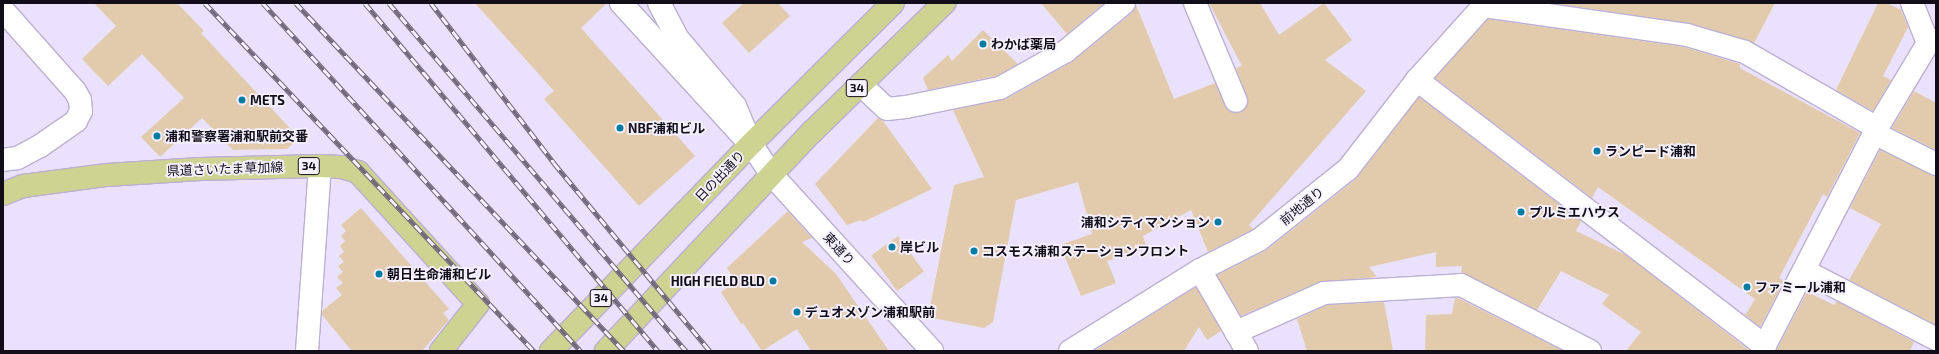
<!DOCTYPE html>
<html>
<head>
<meta charset="utf-8">
<style>
  body { margin:0 }
  #map { position:relative; width:1939px; height:354px; overflow:hidden; background:#eae1fc; font-family:"Exo 2","Noto Sans JP",sans-serif }
  div>[style] { position:absolute }
  .building>* { inset:0; background:#e2caac; transform-origin:0 0 }
  .roads { filter:drop-shadow(1px 0 #bbb0d1) drop-shadow(-1px 0 #bbb0d1) drop-shadow(0 1px #bbb0d1) drop-shadow(0 -1px #bbb0d1) }
  .minor>* { height:22px; margin:-11px; padding:0 11px; transform-origin:11px; border-radius:11px; background:#fff }
  .major>* { height:22px; margin:-11px; padding:0 11px; transform-origin:11px; border-radius:11px; background:#cdd391 }
  .rail>* { height:4.5px; margin-top:-2.25px; transform-origin:0; background:repeating-linear-gradient(90deg,#f5f1ff 0 9px,#6f697b 0 18px); box-sizing:border-box; border-block:1px solid #6f697b }
  .dots>* { width:11px; height:11px; translate:-50% -50%; box-sizing:border-box; border:2px solid #f5f1ff; border-radius:50% }
  span { translate:-50% -50%; white-space:nowrap; text-align:center; line-height:1.15; -webkit-text-stroke:3.5px #f5f1ff; paint-order:stroke }
  .shield-label span { padding:1px 3px; background:#f5f1ff; border:1px solid; border-radius:3px; -webkit-text-stroke-width:0 }
  .shield-label { font-size:12px; color:#120e19; font-weight:700 }
  .poi-label { font-size:13px; color:#120e19; font-weight:700 }
  .left { translate:0 -50%; text-align:left }
  .right { translate:-100% -50%; text-align:right }
  .street-label { font-size:13px; color:#120e19 }
  .frame { position:absolute; inset:0; border:4px solid #120e19; pointer-events:none }
</style>
</head>
<body>
<div id="map">
  <div class="building">
    <i style="clip-path:polygon(94px 3px,177px 3px,204px 31px,201px 33px,299px 138px,287px 149px,233px 150px,202px 118px,160px 157px,141px 137px,184px 98px,142px 54px,108px 86px,82px 59px,116px 26px)"></i>
    <i style="clip-path:polygon(475px 3px,607px 3px,581px 28px,695px 156px,639px 206px,544px 99px,554px 91px)"></i>
    <i style="clip-path:polygon(744px 3px,778px 3px,790px 16px,749px 53px,722px 23px)"></i>
    <i style="clip-path:polygon(1041px 3px,1104px 3px,1067px 34px)"></i>
    <i style="clip-path:polygon(1209px 3px,1260px 3px,1279px 35px,1324px 3px,1352px 40px,1325px 60px,1366px 91px,1249px 225px,1253px 229px,1208px 252px,1191px 210px,1143px 236px,1147px 248px,1107px 261px,1116px 283px,1081px 296px,1060px 245px,1092px 234px,1078px 182px,1016px 200px,993px 322px,984px 328px,928px 317px,954px 185px,984px 177px,953px 110px,1006px 99px,1072px 62px,1132px 13px,1136px 5px,1174px 99px,1215px 83px,1228px 111px,1240px 113px,1248px 102px,1236px 68px,1242px 66px)"></i>
    <i style="clip-path:polygon(1551px 3px,1775px 3px,1754px 43px,1689px 23px)"></i>
    <i style="clip-path:polygon(1878px 3px,1887px 3px,1901px 10px,1908px 27px,1883px 76px,1891px 80px,1873px 111px,1836px 90px)"></i>
    <i style="clip-path:polygon(1488px 19px,1684px 47px,1740px 64px,1740px 68px,1860px 133px,1827px 197px,1823px 194px,1779px 278px,1784px 281px,1760px 327px,1742px 312px,1746px 314px,1755px 299px,1598px 187px,1592px 198px,1435px 78px)"></i>
    <i style="clip-path:polygon(983px 30px,1018px 64px,996px 76px,928px 90px,923px 78px,948px 55px,952px 61px)"></i>
    <i style="clip-path:polygon(1914px 91px,1936px 103px,1936px 150px,1892px 128px)"></i>
    <i style="clip-path:polygon(1419px 97px,1581px 221px,1576px 231px,1626px 255px,1750px 351px,1626px 351px,1641px 332px,1602px 304px,1609px 295px,1561px 271px,1537px 310px,1461px 273px,1462px 266px,1436px 267px,1436px 252px,1369px 267px,1377px 277px,1319px 282px,1241px 316px,1217px 275px,1267px 250px,1356px 179px)"></i>
    <i style="clip-path:polygon(878px 118px,883px 121px,932px 189px,863px 222px,861px 220px,847px 225px,815px 184px)"></i>
    <i style="clip-path:polygon(1880px 150px,1936px 176px,1936px 325px,1849px 280px,1881px 224px,1850px 208px)"></i>
    <i style="clip-path:polygon(361px 208px,449px 309px,443px 313px,449px 320px,422px 351px,352px 351px,322px 315px,322px 311px,342px 295px,336px 288px,343px 283px,337px 277px,343px 272px,338px 266px,344px 262px,339px 256px,344px 252px,340px 246px,345px 241px,341px 236px,346px 231px,341px 225px)"></i>
    <i style="clip-path:polygon(788px 211px,812px 238px,802px 242px,836px 274px,889px 351px,811px 351px,797px 329px,762px 351px,743px 323px,741px 324px,721px 292px,736px 282px,727px 268px)"></i>
    <i style="left:898px;top:236px;width:44px;height:33px;rotate:54deg"></i>
    <i style="clip-path:polygon(1196px 287px,1221px 331px,1207px 340px,1199px 327px,1184px 351px,1094px 351px)"></i>
    <i style="clip-path:polygon(1807px 292px,1834px 305px,1837px 301px,1914px 342px,1910px 351px,1776px 351px)"></i>
    <i style="clip-path:polygon(1455px 298px,1458px 298px,1563px 351px,1425px 351px,1426px 315px,1452px 314px)"></i>
    <i style="clip-path:polygon(1384px 302px,1393px 351px,1307px 351px,1297px 319px,1327px 305px)"></i>
  </div>
  <div class="roads">
    <div class="minor">
      <i style="left:621px;top:3px;width:180px;rotate:47.5deg"></i>
      <i style="left:659px;top:3px;width:41px;rotate:62.2deg"></i>
      <i style="left:678px;top:39px;width:88px;rotate:49.6deg"></i>
      <i style="left:735px;top:106px;width:41px;rotate:67.2deg"></i>
      <i style="left:751px;top:144px;width:37px;rotate:56deg"></i>
      <i style="left:772px;top:175px;width:238px;rotate:47.7deg"></i>
      <i style="left:1195px;top:3px;width:106px;rotate:67.3deg"></i>
      <i style="left:1482px;top:3px;width:4px;rotate:56deg"></i>
      <i style="left:1484px;top:6px;width:205px;rotate:8.1deg"></i>
      <i style="left:1687px;top:35px;width:60px;rotate:16.3deg"></i>
      <i style="left:1745px;top:52px;width:152px;rotate:29.9deg"></i>
      <i style="left:1912px;top:3px;width:43px;rotate:68.2deg"></i>
      <i style="left:3px;top:10px;width:108px;rotate:48.4deg"></i>
      <i style="left:75px;top:91px;width:10px;rotate:61deg"></i>
      <i style="left:80px;top:100px;width:11px;rotate:85deg"></i>
      <i style="left:81px;top:111px;width:11px;rotate:117deg"></i>
      <i style="left:76px;top:121px;width:44px;rotate:145.2deg"></i>
      <i style="left:40px;top:146px;width:26px;rotate:152deg"></i>
      <i style="left:17px;top:158px;width:14px;rotate:172deg"></i>
      <i style="left:1417px;top:80px;width:438px;rotate:37.4deg"></i>
      <i style="left:861px;top:85px;width:35px;rotate:43deg"></i>
      <i style="left:887px;top:109px;width:19px;rotate:-6deg"></i>
      <i style="left:906px;top:107px;width:96px;rotate:-11.4deg"></i>
      <i style="left:1000px;top:88px;width:76px;rotate:-29.3deg"></i>
      <i style="left:1066px;top:51px;width:75px;rotate:-39.6deg"></i>
      <i style="left:1874px;top:133px;width:69px;rotate:26.6deg"></i>
      <i style="left:1200px;top:270px;width:72px;rotate:59.9deg"></i>
      <i style="left:1236px;top:332px;width:96px;rotate:-23.9deg"></i>
      <i style="left:1324px;top:293px;width:137px;rotate:-3.3deg"></i>
      <i style="left:1461px;top:285px;width:145px;rotate:27.1deg"></i>
      <i style="left:1805px;top:271px;width:148px;rotate:27.4deg"></i>
      <i style="left:1236px;top:332px;width:22px;rotate:60deg"></i>
      <i style="left:307px;top:351px;width:185px;rotate:-86deg"></i>
      <i style="left:1070px;top:351px;width:153px;rotate:-31.9deg"></i>
      <i style="left:1200px;top:270px;width:66px;rotate:-27deg"></i>
      <i style="left:1259px;top:240px;width:114px;rotate:-38.6deg"></i>
      <i style="left:1348px;top:169px;width:113px;rotate:-52.2deg"></i>
      <i style="left:1417px;top:80px;width:103px;rotate:-48.1deg"></i>
      <i style="left:1762px;top:351px;width:251px;rotate:-62.7deg"></i>
      <i style="left:1877px;top:128px;width:99px;rotate:-59deg"></i>
      <i style="left:1928px;top:43px;width:9px;rotate:-21deg"></i>
    </div>
    <div class="major">
      <i style="left:3px;top:194px;width:22px;rotate:-22deg"></i>
      <i style="left:23px;top:186px;width:85px;rotate:-7.5deg"></i>
      <i style="left:107px;top:175px;width:93px;rotate:-3.7deg"></i>
      <i style="left:200px;top:169px;width:120px;rotate:-1.4deg"></i>
      <i style="left:320px;top:166px;width:21px;rotate:3deg"></i>
      <i style="left:341px;top:167px;width:18px;rotate:16deg"></i>
      <i style="left:358px;top:172px;width:178px;rotate:47.7deg"></i>
      <i style="left:478px;top:304px;width:60px;rotate:128.2deg"></i>
      <i style="left:551px;top:351px;width:288px;rotate:-46deg"></i>
      <i style="left:751px;top:144px;width:200px;rotate:-44.8deg"></i>
      <i style="left:606px;top:351px;width:301px;rotate:-46.8deg"></i>
      <i style="left:812px;top:132px;width:185px;rotate:-44.3deg"></i>
    </div>
  </div>
  <div class="rail">
    <i style="left:205px;top:3px;width:479px;rotate:46.6deg"></i>
    <i style="left:263px;top:3px;width:471px;rotate:47.6deg"></i>
    <i style="left:296px;top:3px;width:478px;rotate:46.7deg"></i>
    <i style="left:365px;top:3px;width:455px;rotate:49.9deg"></i>
    <i style="left:389px;top:3px;width:458px;rotate:49.5deg"></i>
    <i style="left:431px;top:3px;width:202px;rotate:52.4deg"></i>
    <i style="left:554px;top:163px;width:244px;rotate:50.3deg"></i>
  </div>
  <div class="dots">
    <i style="left:983px;top:44px;background:#007ba2"></i>
    <i style="left:242px;top:100px;background:#007ba2"></i>
    <i style="left:620px;top:128px;background:#007ba2"></i>
    <i style="left:157px;top:136px;background:#007ba2"></i>
    <i style="left:1597px;top:151px;background:#007ba2"></i>
    <i style="left:1521px;top:212px;background:#007ba2"></i>
    <i style="left:1218px;top:222px;background:#007ba2"></i>
    <i style="left:892px;top:247px;background:#007ba2"></i>
    <i style="left:974px;top:251px;background:#007ba2"></i>
    <i style="left:379px;top:274px;background:#007ba2"></i>
    <i style="left:773px;top:281px;background:#007ba2"></i>
    <i style="left:1747px;top:287px;background:#007ba2"></i>
    <i style="left:797px;top:312px;background:#007ba2"></i>
  </div>
  <div class="shield-label">
    <span style="left:857px;top:88px">34</span>
    <span style="left:309px;top:166px">34</span>
    <span style="left:601px;top:298px">34</span>
  </div>
  <div class="poi-label">
    <span class="left" style="left:991px;top:44px">わかば薬局</span>
    <span class="left" style="left:250px;top:100px">METS</span>
    <span class="left" style="left:628px;top:128px">NBF浦和ビル</span>
    <span class="left" style="left:165px;top:136px">浦和警察署浦和駅前交番</span>
    <span class="left" style="left:1605px;top:151px">ランピード浦和</span>
    <span class="left" style="left:1529px;top:212px">プルミエハウス</span>
    <span class="right" style="left:1210px;top:222px">浦和シティマンション</span>
    <span class="left" style="left:900px;top:247px">岸ビル</span>
    <span class="left" style="left:982px;top:251px">コスモス浦和ステーションフロント</span>
    <span class="left" style="left:387px;top:274px">朝日生命浦和ビル</span>
    <span class="right" style="left:765px;top:281px">HIGH FIELD BLD</span>
    <span class="left" style="left:1755px;top:287px">ファミール浦和</span>
    <span class="left" style="left:805px;top:312px">デュオメゾン浦和駅前</span>
  </div>
  <div class="street-label">
    <span style="left:225px;top:169px;rotate:-2deg">県道さいたま草加線</span>
    <span style="left:720px;top:176px;rotate:-46deg">日の出通り</span>
    <span style="left:1302px;top:206px;rotate:-39deg">前地通り</span>
    <span style="left:839px;top:249px;rotate:48deg">東通り</span>
  </div>
  <div class="frame"></div>
</div>
</body>
</html>
